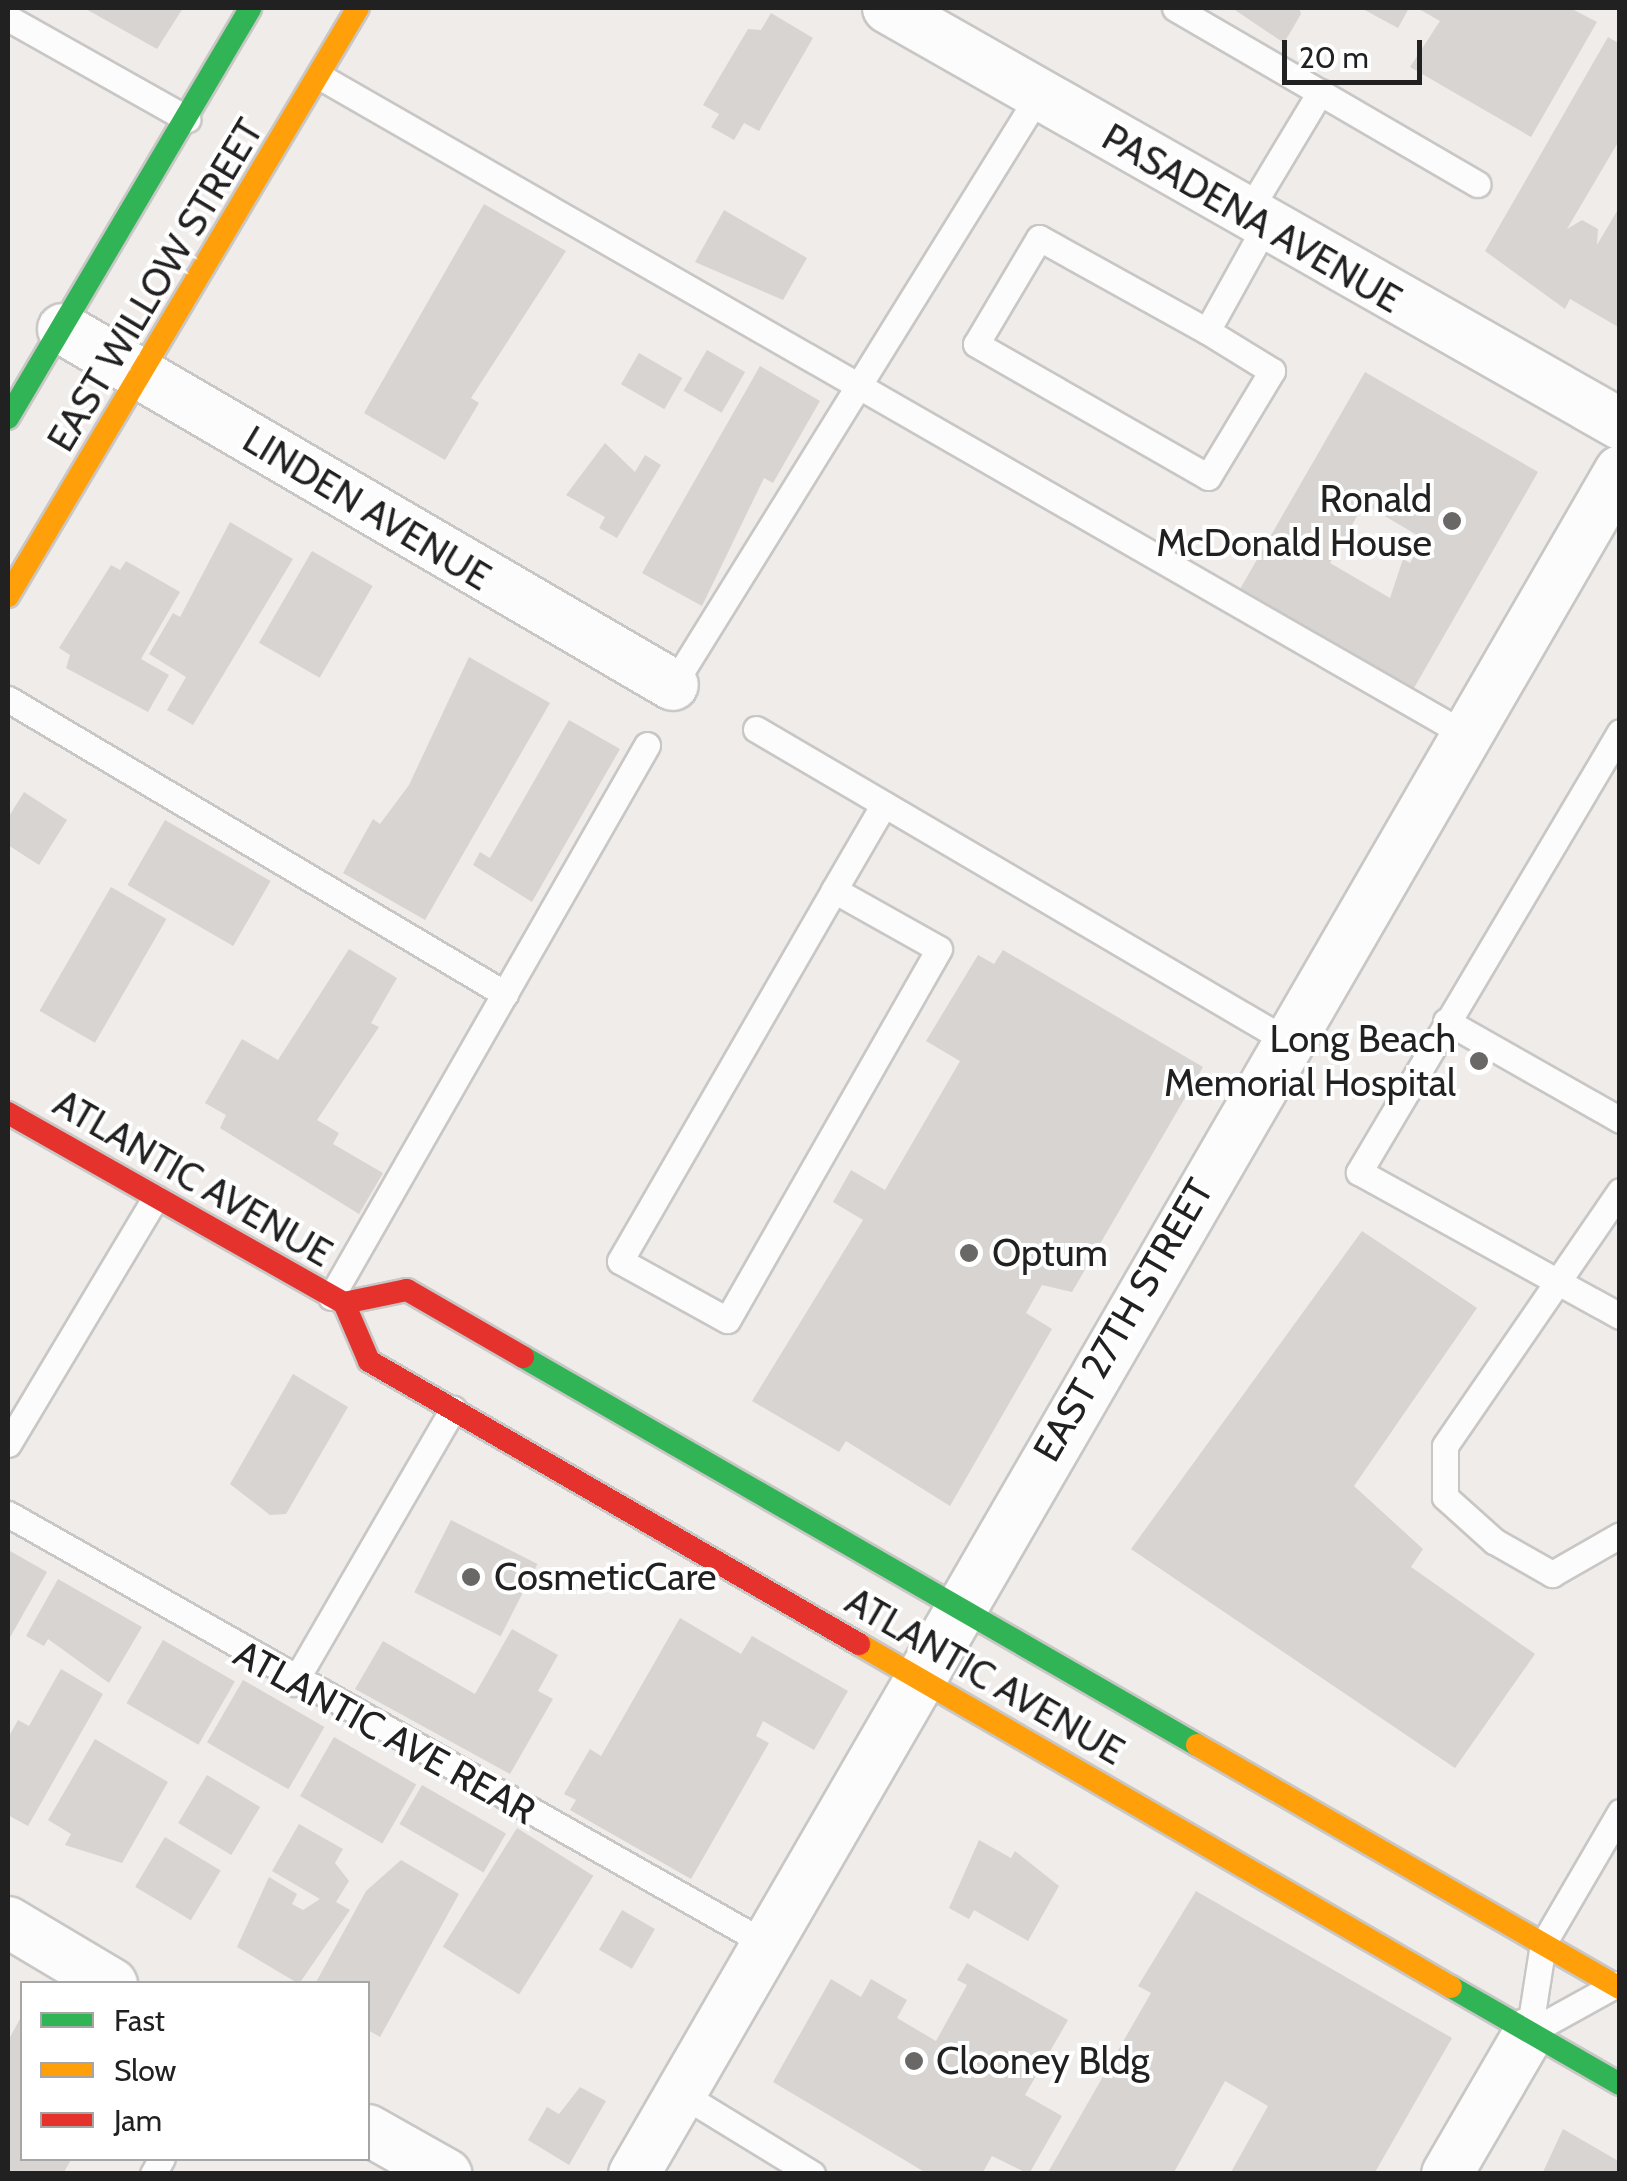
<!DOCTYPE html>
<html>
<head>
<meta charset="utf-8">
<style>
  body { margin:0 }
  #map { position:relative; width:1627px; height:2181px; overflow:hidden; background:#efece9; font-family:Cabin,sans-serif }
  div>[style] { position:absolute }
  .building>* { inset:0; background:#d7d4d2; transform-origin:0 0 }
  .roads { filter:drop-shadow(2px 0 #c8c7c5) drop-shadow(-2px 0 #c8c7c5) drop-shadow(0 2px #c8c7c5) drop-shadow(0 -2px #c8c7c5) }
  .lane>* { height:25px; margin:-12.5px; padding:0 12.5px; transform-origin:12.5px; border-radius:12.5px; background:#fdfcfc }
  .street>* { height:50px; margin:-25px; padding:0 25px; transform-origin:25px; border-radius:25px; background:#fdfcfc }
  .fast>* { height:22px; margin:-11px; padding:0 11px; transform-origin:11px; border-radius:11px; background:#30b455 }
  .slow>* { height:22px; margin:-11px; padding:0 11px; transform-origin:11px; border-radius:11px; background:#ff9f0a }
  .jam>* { height:22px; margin:-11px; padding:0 11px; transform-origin:11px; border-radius:11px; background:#e5322d }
  .dots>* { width:28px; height:28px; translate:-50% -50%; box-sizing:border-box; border:5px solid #fff; border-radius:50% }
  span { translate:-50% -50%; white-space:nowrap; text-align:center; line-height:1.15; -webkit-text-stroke:8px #fff; paint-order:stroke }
  .street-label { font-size:38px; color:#212121 }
  .poi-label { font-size:38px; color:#212121 }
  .right { translate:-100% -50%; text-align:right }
  .left { translate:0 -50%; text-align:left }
  .frame { position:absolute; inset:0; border:10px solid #212121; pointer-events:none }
  .legend { position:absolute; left:20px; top:1981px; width:350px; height:180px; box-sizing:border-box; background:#fff; border:2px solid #a6a6a6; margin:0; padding:12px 18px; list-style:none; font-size:30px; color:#212121 }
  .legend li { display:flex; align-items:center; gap:20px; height:50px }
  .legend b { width:50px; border:2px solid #a6a6a6 }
  .scale { position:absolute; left:1282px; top:40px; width:140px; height:45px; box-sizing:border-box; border:5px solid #212121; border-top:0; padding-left:12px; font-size:30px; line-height:35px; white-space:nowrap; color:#212121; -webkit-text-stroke:8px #fff; paint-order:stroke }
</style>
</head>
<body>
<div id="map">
  <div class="building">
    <i style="clip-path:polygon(84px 8px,183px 8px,157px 49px)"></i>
    <i style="clip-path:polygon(1232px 8px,1299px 8px,1301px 14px,1284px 43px)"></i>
    <i style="clip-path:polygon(1361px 8px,1409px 8px,1398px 28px)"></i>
    <i style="clip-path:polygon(1417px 8px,1570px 8px,1597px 22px,1531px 137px,1410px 67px,1440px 21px)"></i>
    <i style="clip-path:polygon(771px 13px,813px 38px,759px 131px,744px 123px,734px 140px,711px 127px,719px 114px,703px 105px,748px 29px,761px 30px)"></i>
    <i style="clip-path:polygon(1608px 37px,1620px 44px,1620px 139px,1567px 229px,1582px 220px,1598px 229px,1597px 245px,1620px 206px,1620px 328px,1570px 299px,1565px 309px,1485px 251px)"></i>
    <i style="clip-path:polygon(484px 204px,566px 251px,471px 398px,479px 403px,445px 460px,364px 413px)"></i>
    <i style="clip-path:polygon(724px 210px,807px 258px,783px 300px,695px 262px)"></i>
    <i style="left:707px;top:350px;width:44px;height:47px;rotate:30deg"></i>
    <i style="left:639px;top:353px;width:50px;height:36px;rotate:30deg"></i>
    <i style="clip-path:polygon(760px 366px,820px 401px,773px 483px,764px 478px,702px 606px,642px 573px)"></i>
    <i style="clip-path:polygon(evenodd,1365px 372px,1538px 472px,1414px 688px,1240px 589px,1365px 372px,1364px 504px,1424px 539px,1410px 563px,1403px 559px,1390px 598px,1330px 563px,1364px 504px)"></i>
    <i style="clip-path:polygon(605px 443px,635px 472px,645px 455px,661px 465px,617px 538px,599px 528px,605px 517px,566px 495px)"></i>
    <i style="clip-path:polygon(230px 522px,293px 559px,193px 725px,167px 710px,186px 677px,149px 654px,173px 613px,180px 617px)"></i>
    <i style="left:312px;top:551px;width:70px;height:106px;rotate:30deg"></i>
    <i style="clip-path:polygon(126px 561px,180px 592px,141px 659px,169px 675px,148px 712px,66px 668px,70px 655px,59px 648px,111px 565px,120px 570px)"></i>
    <i style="clip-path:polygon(469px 657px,550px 703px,425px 920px,343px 873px,373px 819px,380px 824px,409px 785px)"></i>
    <i style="clip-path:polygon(569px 720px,620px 749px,532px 902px,473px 865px,480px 852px,490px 858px)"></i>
    <i style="clip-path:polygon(24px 792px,67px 820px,39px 865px,8px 845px,8px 818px)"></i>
    <i style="left:165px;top:820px;width:122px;height:75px;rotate:30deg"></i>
    <i style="left:111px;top:887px;width:64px;height:143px;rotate:30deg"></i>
    <i style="clip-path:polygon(349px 949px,397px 978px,371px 1023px,379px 1027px,317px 1120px,339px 1133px,333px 1144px,383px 1173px,359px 1214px,220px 1128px,226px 1115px,205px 1103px,242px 1039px,278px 1060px)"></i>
    <i style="clip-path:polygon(1003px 950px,1203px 1067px,1072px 1292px,1042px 1285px,1026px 1313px,1052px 1329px,950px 1506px,846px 1441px,839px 1452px,752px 1401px,863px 1220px,833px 1202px,851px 1170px,885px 1190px,960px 1061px,926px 1041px,978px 955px,994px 964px)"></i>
    <i style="clip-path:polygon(1362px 1231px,1477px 1308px,1354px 1486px,1423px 1549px,1411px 1567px,1535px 1654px,1455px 1768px,1131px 1549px)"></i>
    <i style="clip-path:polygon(293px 1374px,348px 1407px,286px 1514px,270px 1515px,230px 1484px)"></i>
    <i style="left:451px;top:1520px;width:97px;height:81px;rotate:27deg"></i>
    <i style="clip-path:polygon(10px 1551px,47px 1572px,8px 1641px,8px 1556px)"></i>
    <i style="clip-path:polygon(58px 1579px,142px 1627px,109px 1683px,48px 1639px,44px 1646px,26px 1636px)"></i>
    <i style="clip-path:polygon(680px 1618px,741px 1654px,752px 1636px,848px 1691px,814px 1750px,763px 1721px,756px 1736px,769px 1743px,691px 1879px,570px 1810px,576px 1800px,564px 1794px,590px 1749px,601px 1756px)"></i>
    <i style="clip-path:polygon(512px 1629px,558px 1655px,538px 1691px,553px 1699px,510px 1774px,355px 1689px,383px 1641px,475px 1694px)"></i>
    <i style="left:163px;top:1640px;width:83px;height:73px;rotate:30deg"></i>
    <i style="clip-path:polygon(61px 1669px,103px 1694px,28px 1826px,8px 1815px,8px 1738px,18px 1720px,29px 1726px)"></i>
    <i style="left:243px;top:1680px;width:94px;height:72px;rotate:30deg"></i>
    <i style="left:334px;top:1737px;width:95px;height:68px;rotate:30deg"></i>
    <i style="clip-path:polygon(95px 1739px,168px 1782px,122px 1863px,65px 1845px,71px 1834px,48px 1820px)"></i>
    <i style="left:207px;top:1775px;width:62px;height:56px;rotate:31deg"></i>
    <i style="left:422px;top:1785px;width:97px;height:45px;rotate:30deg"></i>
    <i style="clip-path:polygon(299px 1824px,343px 1849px,335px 1863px,349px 1881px,336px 1902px,350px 1910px,299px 1984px,237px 1947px,269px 1877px,297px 1894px,292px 1904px,303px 1910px,320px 1899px,272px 1871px)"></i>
    <i style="left:517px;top:1828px;width:90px;height:140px;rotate:32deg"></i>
    <i style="left:165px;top:1837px;width:65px;height:58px;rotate:31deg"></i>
    <i style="clip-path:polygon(979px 1840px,1011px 1858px,1015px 1851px,1059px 1886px,1028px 1941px,974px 1910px,969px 1919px,949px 1908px)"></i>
    <i style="clip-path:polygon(401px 1860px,459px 1894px,380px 2037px,368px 2030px,368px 1984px,315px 1984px,366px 1891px)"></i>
    <i style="clip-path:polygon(1196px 1891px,1452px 2038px,1374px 2174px,1230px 2174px,1268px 2106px,1225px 2081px,1173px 2174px,1047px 2174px,1151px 1993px,1138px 1986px)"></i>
    <i style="left:622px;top:1910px;width:38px;height:46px;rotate:30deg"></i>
    <i style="clip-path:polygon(967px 1963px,1068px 2020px,1025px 2095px,1062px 2116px,1029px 2174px,992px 2156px,982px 2174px,928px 2174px,773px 2082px,831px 1979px,861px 1997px,871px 1979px,907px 2000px,897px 2018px,936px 2041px,967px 1985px,957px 1980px)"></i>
    <i style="clip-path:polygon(22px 2015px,22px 2158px,72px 2158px,63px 2174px,8px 2174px,8px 2041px)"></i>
    <i style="clip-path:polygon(580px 2087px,606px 2101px,569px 2165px,528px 2140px,547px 2107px,559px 2114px)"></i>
    <i style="clip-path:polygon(1563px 2129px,1620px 2162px,1620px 2174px,1542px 2174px)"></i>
  </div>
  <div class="roads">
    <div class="lane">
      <i style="left:1175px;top:8px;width:350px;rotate:30.2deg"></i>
      <i style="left:8px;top:18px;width:206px;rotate:29.4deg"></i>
      <i style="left:319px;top:76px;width:1317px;rotate:29.87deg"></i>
      <i style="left:1245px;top:217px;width:146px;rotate:-59deg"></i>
      <i style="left:1207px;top:331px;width:192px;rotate:-151deg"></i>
      <i style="left:1039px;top:238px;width:123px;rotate:120.7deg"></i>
      <i style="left:976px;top:344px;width:267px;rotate:29.8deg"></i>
      <i style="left:1208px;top:477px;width:124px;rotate:-58.9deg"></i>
      <i style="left:1272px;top:371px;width:76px;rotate:-148.4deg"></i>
      <i style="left:1207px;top:331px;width:118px;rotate:-61deg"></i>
      <i style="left:673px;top:685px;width:693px;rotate:-58.21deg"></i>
      <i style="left:8px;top:699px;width:578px;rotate:30.69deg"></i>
      <i style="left:756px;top:729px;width:612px;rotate:30.42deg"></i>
      <i style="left:1620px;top:732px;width:512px;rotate:120.68deg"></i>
      <i style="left:1359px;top:1172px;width:298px;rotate:28.9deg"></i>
      <i style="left:834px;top:890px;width:120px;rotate:29.3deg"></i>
      <i style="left:939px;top:949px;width:427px;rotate:119.7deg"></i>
      <i style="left:727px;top:1320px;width:122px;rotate:-151.1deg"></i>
      <i style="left:620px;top:1261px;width:428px;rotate:-60deg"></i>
      <i style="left:834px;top:890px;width:99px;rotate:-59.8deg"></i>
      <i style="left:1446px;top:1021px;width:200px;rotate:29.6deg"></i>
      <i style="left:1620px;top:1191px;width:309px;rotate:124.5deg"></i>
      <i style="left:1445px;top:1446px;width:51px;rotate:90deg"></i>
      <i style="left:1445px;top:1497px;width:66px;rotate:41.9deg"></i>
      <i style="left:1494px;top:1541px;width:67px;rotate:29.6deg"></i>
      <i style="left:1552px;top:1574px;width:78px;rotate:-29.8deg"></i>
      <i style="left:331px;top:1297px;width:636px;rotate:-60.21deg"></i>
      <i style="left:8px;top:1444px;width:287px;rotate:-59.1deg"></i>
      <i style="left:8px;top:1514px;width:870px;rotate:29.54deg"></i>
      <i style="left:294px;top:1683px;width:317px;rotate:-59.9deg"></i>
      <i style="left:1530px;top:2032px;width:99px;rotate:-28.9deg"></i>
      <i style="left:1529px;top:2033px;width:90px;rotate:-81.1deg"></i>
      <i style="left:1543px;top:1944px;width:153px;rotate:-59.7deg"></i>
      <i style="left:680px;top:2093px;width:155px;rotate:31.5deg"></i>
      <i style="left:153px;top:2174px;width:18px;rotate:-61deg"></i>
    </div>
    <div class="street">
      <i style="left:888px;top:8px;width:842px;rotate:29.61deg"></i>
      <i style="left:63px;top:329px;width:706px;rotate:30.27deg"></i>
      <i style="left:8px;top:1922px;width:121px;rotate:30.8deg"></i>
      <i style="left:368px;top:2130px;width:90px;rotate:29.4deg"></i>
      <i style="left:634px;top:2174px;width:1968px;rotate:-59.93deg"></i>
      <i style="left:1447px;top:2174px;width:163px;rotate:-59.8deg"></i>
    </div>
    <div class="fast">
      <i style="left:8px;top:418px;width:476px;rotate:-59.4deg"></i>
      <i style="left:523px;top:1357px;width:778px;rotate:29.93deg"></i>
      <i style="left:1451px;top:1987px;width:195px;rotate:29.9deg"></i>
    </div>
    <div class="slow">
      <i style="left:8px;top:596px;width:684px;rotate:-59.24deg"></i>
      <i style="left:859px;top:1644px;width:684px;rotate:30.09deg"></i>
      <i style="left:1197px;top:1745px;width:488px;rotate:29.9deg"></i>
    </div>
    <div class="jam">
      <i style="left:8px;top:1113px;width:386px;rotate:29.5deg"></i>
      <i style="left:344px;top:1303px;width:64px;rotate:-11.7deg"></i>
      <i style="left:407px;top:1290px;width:134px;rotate:30deg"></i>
      <i style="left:344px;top:1303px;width:63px;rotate:66.7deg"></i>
      <i style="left:369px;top:1361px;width:566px;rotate:30.01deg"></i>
    </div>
  </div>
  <div class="dots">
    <i style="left:1452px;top:521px;background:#696867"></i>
    <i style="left:1479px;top:1061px;background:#696867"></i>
    <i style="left:969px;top:1253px;background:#696867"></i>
    <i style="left:471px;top:1577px;background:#696867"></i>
    <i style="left:914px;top:2061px;background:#696867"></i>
  </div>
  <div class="street-label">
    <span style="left:1252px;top:218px;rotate:30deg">PASADENA AVENUE</span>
    <span style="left:155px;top:285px;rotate:-59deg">EAST WILLOW STREET</span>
    <span style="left:367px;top:508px;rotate:31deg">LINDEN AVENUE</span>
    <span style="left:193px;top:1178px;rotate:30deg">ATLANTIC AVENUE</span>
    <span style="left:1123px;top:1320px;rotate:-60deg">EAST 27TH STREET</span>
    <span style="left:985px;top:1676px;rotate:30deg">ATLANTIC AVENUE</span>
    <span style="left:385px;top:1732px;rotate:29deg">ATLANTIC AVE REAR</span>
  </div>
  <div class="poi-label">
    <span class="right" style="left:1432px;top:521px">Ronald<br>McDonald House</span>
    <span class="right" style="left:1456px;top:1061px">Long Beach<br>Memorial Hospital</span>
    <span class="left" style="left:992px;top:1253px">Optum</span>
    <span class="left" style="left:494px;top:1577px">CosmeticCare</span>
    <span class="left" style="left:936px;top:2061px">Clooney Bldg</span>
  </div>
  <div class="frame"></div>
  <ul class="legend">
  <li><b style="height:12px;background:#30b455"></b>Fast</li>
  <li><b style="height:12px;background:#ff9f0a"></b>Slow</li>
  <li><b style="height:12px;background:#e5322d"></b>Jam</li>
  </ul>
  <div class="scale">20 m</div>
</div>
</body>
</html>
